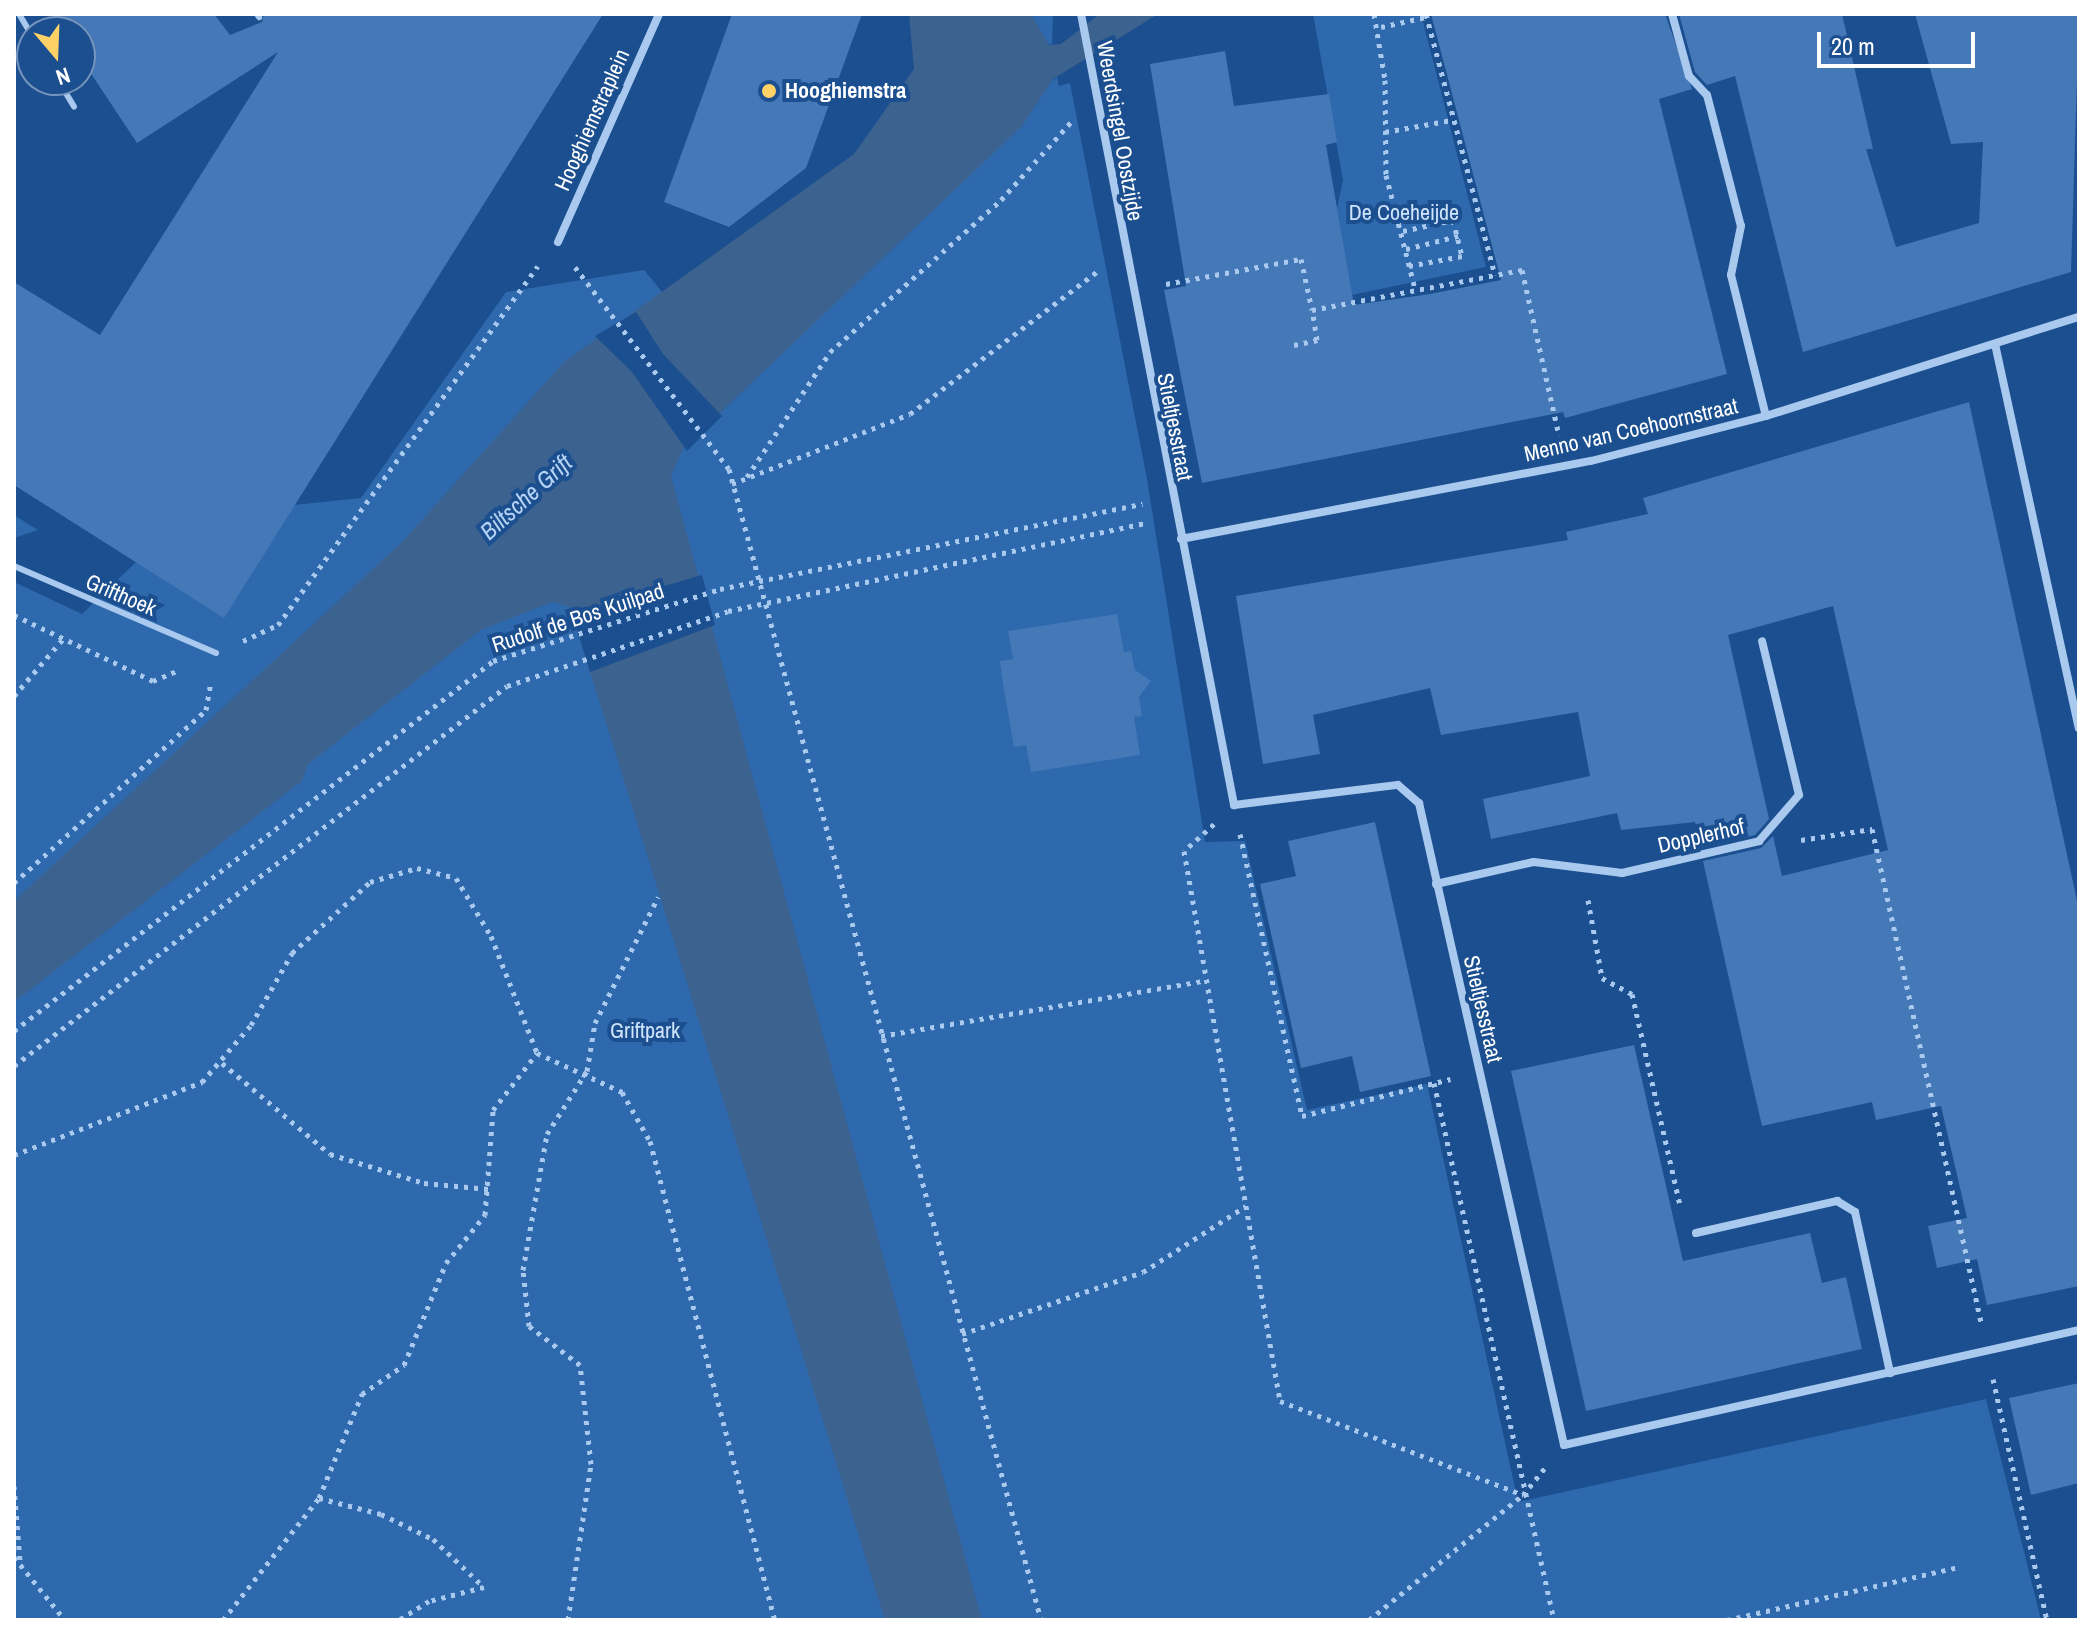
<!DOCTYPE html>
<html>
<head>
<meta charset="utf-8">
<style>
  body { margin:0 }
  #map { position:relative; width:2093px; height:1634px; overflow:hidden; background:#1b4f8f; font-family:"Archivo Narrow",sans-serif }
  div>[style] { position:absolute }
  .green>* { inset:0; background:#2e69ad }
  .water>* { inset:0; background:#3c6290 }
  .pier>* { inset:0; background:#1b4f8f }
  .building>* { inset:0; background:#4478b7 }
  .path>* { height:5px; margin-top:-2.5px; transform-origin:0; background:repeating-linear-gradient(90deg,#a9c9ee 0 4px,transparent 0 10px) }
  .service>* { height:6px; margin:-3px; padding:0 3px; transform-origin:3px; border-radius:3px; background:#a9c9ee }
  .minor>* { height:8px; margin:-4px; padding:0 4px; transform-origin:4px; border-radius:4px; background:#a9c9ee }
  .dots>* { width:22px; height:22px; translate:-50% -50%; box-sizing:border-box; border:4px solid #1b4f8f; border-radius:50% }
  span { translate:-50% -50%; white-space:nowrap; text-align:center; line-height:1.15; -webkit-text-stroke:8px #1b4f8f; paint-order:stroke }
  .poi-label { font-size:22px; color:#fff; font-weight:700 }
  .left { translate:0 -50%; text-align:left }
  .street-label { font-size:22px; color:#fff }
  .park-label { font-size:22px; color:#cfe3fa }
  .water-label { font-size:24px; color:#b5d3f5; font-style:italic }
  .frame { position:absolute; inset:0; border:16px solid #fff; pointer-events:none }
  .north { position:absolute; left:16px; top:16px; width:80px; height:80px; box-sizing:border-box; background:#1b4f8f; border:2px solid #7695bc; border-radius:50%; rotate:161deg; font-size:22px; font-weight:700; line-height:32px; text-align:center; color:#fff }
  .north::after { content:''; display:block; margin:auto; width:28px; height:36px; background:#ffd166; clip-path:polygon(50% 0,100% 100%,50% 72%,0 100%) }
  .scale { position:absolute; left:1817px; top:32px; width:158px; height:36px; box-sizing:border-box; border:4px solid #fff; border-top:0; padding-left:10px; font-size:24px; line-height:28px; white-space:nowrap; color:#fff; -webkit-text-stroke:6px #1b4f8f; paint-order:stroke }
</style>
</head>
<body>
<div id="map">
  <div class="green">
    <i style="clip-path:polygon(1031px 14px,1053px 14px,1052px 45px,1040px 40px)"></i>
    <i style="clip-path:polygon(1313px 14px,1421px 14px,1486px 267px,1318px 302px,1343px 245px,1337px 208px,1343px 180px)"></i>
    <i style="clip-path:polygon(1057px 77px,1059px 86px,1070px 83px,1147px 479px,1205px 842px,1245px 841px,1307px 1110px,1427px 1084px,1518px 1502px,1986px 1399px,2041px 1620px,14px 1620px,14px 582px,82px 614px,136px 562px,294px 505px,361px 498px,506px 292px,644px 270px,697px 334px)"></i>
    <i style="clip-path:polygon(14px 515px,38px 530px,14px 538px)"></i>
  </div>
  <div class="water">
    <i style="clip-path:polygon(909px 14px,1031px 14px,1049px 45px,1061px 44px,1100px 14px,1158px 14px,1053px 79px,1022px 126px,684px 447px,671px 476px,982px 1620px,885px 1620px,570px 607px,552px 602px,481px 630px,308px 764px,302px 781px,14px 1002px,14px 901px,403px 541px,564px 362px,854px 154px,914px 69px)"></i>
  </div>
  <div class="pier">
    <i style="clip-path:polygon(636px 312px,663px 354px,722px 416px,687px 451px,632px 372px,595px 336px)"></i>
    <i style="clip-path:polygon(702px 575px,715px 625px,590px 672px,572px 613px)"></i>
  </div>
  <div class="building">
    <i style="clip-path:polygon(51px 14px,214px 14px,230px 35px,262px 22px,264px 14px,603px 14px,224px 618px,14px 485px,14px 282px,100px 335px,278px 52px,137px 143px,80px 57px,80px 32px,63px 32px)"></i>
    <i style="clip-path:polygon(732px 14px,862px 14px,806px 168px,729px 227px,664px 202px)"></i>
    <i style="clip-path:polygon(1431px 14px,1665px 14px,1692px 89px,1659px 99px,1727px 374px,1565px 418px,1563px 412px,1202px 483px,1164px 290px,1186px 286px,1150px 64px,1225px 51px,1234px 106px,1329px 94px,1337px 142px,1326px 145px,1354px 305px,1430px 294px,1501px 280px)"></i>
    <i style="clip-path:polygon(1679px 14px,1842px 14px,1873px 149px,1866px 149px,1896px 247px,1979px 223px,1983px 142px,1951px 144px,1915px 14px,2079px 14px,2071px 272px,1803px 352px,1735px 76px,1707px 85px,1695px 72px)"></i>
    <i style="clip-path:polygon(1969px 402px,2079px 910px,2079px 1286px,1987px 1305px,1977px 1259px,1937px 1268px,1928px 1226px,1967px 1218px,1941px 1106px,1876px 1120px,1872px 1102px,1762px 1126px,1748px 1065px,1703px 861px,1761px 848px,1773px 836px,1782px 876px,1888px 850px,1833px 606px,1728px 635px,1769px 819px,1755px 835px,1700px 848px,1695px 822px,1621px 830px,1617px 813px,1491px 839px,1483px 799px,1590px 776px,1578px 712px,1441px 735px,1430px 688px,1313px 715px,1320px 754px,1263px 764px,1236px 596px,1568px 540px,1566px 532px,1648px 514px,1643px 498px)"></i>
    <i style="clip-path:polygon(1117px 614px,1124px 652px,1131px 651px,1135px 670px,1151px 681px,1139px 697px,1142px 716px,1134px 717px,1140px 755px,1031px 772px,1026px 745px,1014px 747px,1003px 684px,1000px 661px,1013px 659px,1008px 631px)"></i>
    <i style="clip-path:polygon(1375px 822px,1431px 1076px,1360px 1092px,1352px 1056px,1301px 1068px,1260px 884px,1296px 876px,1288px 841px)"></i>
    <i style="clip-path:polygon(1634px 1045px,1683px 1261px,1810px 1233px,1822px 1283px,1846px 1277px,1862px 1349px,1586px 1411px,1511px 1071px)"></i>
    <i style="clip-path:polygon(2079px 1383px,2079px 1483px,2031px 1495px,2009px 1398px)"></i>
  </div>
  <div class="path">
    <i style="left:1374px;top:14px;width:67px;rotate:80.5deg"></i>
    <i style="left:1385px;top:80px;width:95px;rotate:89.4deg"></i>
    <i style="left:1386px;top:175px;width:118px;rotate:75.7deg"></i>
    <i style="left:1426px;top:14px;width:270px;rotate:75.2deg"></i>
    <i style="left:1381px;top:27px;width:46px;rotate:-12.5deg"></i>
    <i style="left:1385px;top:132px;width:68px;rotate:-10.2deg"></i>
    <i style="left:1403px;top:231px;width:51px;rotate:-12.4deg"></i>
    <i style="left:1453px;top:220px;width:37px;rotate:76deg"></i>
    <i style="left:1462px;top:256px;width:54px;rotate:169.3deg"></i>
    <i style="left:1406px;top:249px;width:54px;rotate:-14deg"></i>
    <i style="left:575px;top:267px;width:254px;rotate:52.7deg"></i>
    <i style="left:729px;top:469px;width:1193px;rotate:74.83deg"></i>
    <i style="left:1166px;top:284px;width:137px;rotate:-10.5deg"></i>
    <i style="left:1301px;top:259px;width:52px;rotate:77.8deg"></i>
    <i style="left:1312px;top:310px;width:214px;rotate:-10.8deg"></i>
    <i style="left:1522px;top:270px;width:170px;rotate:77.4deg"></i>
    <i style="left:1294px;top:345px;width:24px;rotate:-12deg"></i>
    <i style="left:1317px;top:340px;width:30px;rotate:-99deg"></i>
    <i style="left:747px;top:477px;width:150px;rotate:-56.4deg"></i>
    <i style="left:830px;top:352px;width:229px;rotate:-41.6deg"></i>
    <i style="left:1001px;top:200px;width:105px;rotate:-48.1deg"></i>
    <i style="left:732px;top:484px;width:191px;rotate:-21.5deg"></i>
    <i style="left:910px;top:414px;width:239px;rotate:-37.3deg"></i>
    <i style="left:14px;top:615px;width:154px;rotate:25.4deg"></i>
    <i style="left:153px;top:681px;width:25px;rotate:-23deg"></i>
    <i style="left:243px;top:641px;width:38px;rotate:-25deg"></i>
    <i style="left:278px;top:625px;width:443px;rotate:-54.1deg"></i>
    <i style="left:14px;top:696px;width:75px;rotate:-49.3deg"></i>
    <i style="left:1214px;top:824px;width:40px;rotate:138deg"></i>
    <i style="left:1184px;top:851px;width:558px;rotate:80.1deg"></i>
    <i style="left:1280px;top:1401px;width:261px;rotate:21.1deg"></i>
    <i style="left:1240px;top:834px;width:289px;rotate:77.6deg"></i>
    <i style="left:1302px;top:1116px;width:153px;rotate:-14deg"></i>
    <i style="left:1801px;top:840px;width:72px;rotate:-8.8deg"></i>
    <i style="left:1872px;top:829px;width:505px;rotate:77.53deg"></i>
    <i style="left:14px;top:883px;width:258px;rotate:-42deg"></i>
    <i style="left:206px;top:710px;width:29px;rotate:-80deg"></i>
    <i style="left:1588px;top:900px;width:79px;rotate:79.8deg"></i>
    <i style="left:1602px;top:978px;width:34px;rotate:28deg"></i>
    <i style="left:1632px;top:994px;width:216px;rotate:77.2deg"></i>
    <i style="left:14px;top:1031px;width:605px;rotate:-37.68deg"></i>
    <i style="left:493px;top:661px;width:238px;rotate:-17.6deg"></i>
    <i style="left:720px;top:589px;width:431px;rotate:-11.4deg"></i>
    <i style="left:881px;top:1036px;width:327px;rotate:-9.7deg"></i>
    <i style="left:222px;top:1063px;width:141px;rotate:40.1deg"></i>
    <i style="left:330px;top:1154px;width:98px;rotate:17.1deg"></i>
    <i style="left:424px;top:1183px;width:65px;rotate:5.3deg"></i>
    <i style="left:14px;top:1066px;width:622px;rotate:-37.62deg"></i>
    <i style="left:507px;top:686px;width:233px;rotate:-18.7deg"></i>
    <i style="left:728px;top:611px;width:428px;rotate:-11.9deg"></i>
    <i style="left:1434px;top:1083px;width:550px;rotate:77.4deg"></i>
    <i style="left:14px;top:1155px;width:202px;rotate:-21.2deg"></i>
    <i style="left:202px;top:1082px;width:75px;rotate:-49.3deg"></i>
    <i style="left:251px;top:1025px;width:83px;rotate:-60.3deg"></i>
    <i style="left:292px;top:953px;width:105px;rotate:-42.3deg"></i>
    <i style="left:370px;top:882px;width:49px;rotate:-16.6deg"></i>
    <i style="left:417px;top:868px;width:40px;rotate:14.4deg"></i>
    <i style="left:456px;top:878px;width:68px;rotate:58.9deg"></i>
    <i style="left:491px;top:936px;width:126px;rotate:68.5deg"></i>
    <i style="left:537px;top:1053px;width:94px;rotate:24.6deg"></i>
    <i style="left:622px;top:1092px;width:56px;rotate:60.3deg"></i>
    <i style="left:650px;top:1141px;width:495px;rotate:75.4deg"></i>
    <i style="left:962px;top:1334px;width:191px;rotate:-18.9deg"></i>
    <i style="left:1143px;top:1272px;width:122px;rotate:-32.7deg"></i>
    <i style="left:1993px;top:1379px;width:247px;rotate:77.4deg"></i>
    <i style="left:14px;top:1486px;width:75px;rotate:85.4deg"></i>
    <i style="left:319px;top:1498px;width:64px;rotate:14.5deg"></i>
    <i style="left:381px;top:1514px;width:58px;rotate:25.7deg"></i>
    <i style="left:433px;top:1539px;width:70px;rotate:43.3deg"></i>
    <i style="left:484px;top:1587px;width:57px;rotate:165.7deg"></i>
    <i style="left:429px;top:1601px;width:36px;rotate:148deg"></i>
    <i style="left:14px;top:1557px;width:81px;rotate:51deg"></i>
    <i style="left:223px;top:1620px;width:155px;rotate:-51.8deg"></i>
    <i style="left:319px;top:1498px;width:113px;rotate:-67.5deg"></i>
    <i style="left:362px;top:1394px;width:51px;rotate:-34.6deg"></i>
    <i style="left:404px;top:1365px;width:110px;rotate:-67.6deg"></i>
    <i style="left:446px;top:1263px;width:62px;rotate:-50.9deg"></i>
    <i style="left:485px;top:1215px;width:105px;rotate:-85.6deg"></i>
    <i style="left:493px;top:1110px;width:72px;rotate:-52.3deg"></i>
    <i style="left:568px;top:1620px;width:158px;rotate:-81.6deg"></i>
    <i style="left:591px;top:1464px;width:100px;rotate:-96.3deg"></i>
    <i style="left:580px;top:1365px;width:64px;rotate:-142.6deg"></i>
    <i style="left:529px;top:1326px;width:56px;rotate:-96.1deg"></i>
    <i style="left:523px;top:1270px;width:138px;rotate:-80deg"></i>
    <i style="left:547px;top:1134px;width:75px;rotate:-57.6deg"></i>
    <i style="left:587px;top:1071px;width:49px;rotate:-80.5deg"></i>
    <i style="left:595px;top:1023px;width:141px;rotate:-63.4deg"></i>
    <i style="left:1369px;top:1620px;width:198px;rotate:-39.1deg"></i>
    <i style="left:1523px;top:1495px;width:36px;rotate:-51deg"></i>
    <i style="left:1727px;top:1620px;width:237px;rotate:-12.9deg"></i>
  </div>
  <div class="service">
    <i style="left:19px;top:14px;width:26px;rotate:59deg"></i>
    <i style="left:257px;top:14px;width:4px;rotate:56deg"></i>
    <i style="left:58px;top:80px;width:31px;rotate:59deg"></i>
    <i style="left:14px;top:566px;width:220px;rotate:23.3deg"></i>
  </div>
  <div class="minor">
    <i style="left:1081px;top:14px;width:806px;rotate:79.05deg"></i>
    <i style="left:1234px;top:805px;width:165px;rotate:-7deg"></i>
    <i style="left:1398px;top:785px;width:28px;rotate:41deg"></i>
    <i style="left:1419px;top:803px;width:658px;rotate:77.27deg"></i>
    <i style="left:1564px;top:1445px;width:528px;rotate:-12.59deg"></i>
    <i style="left:1672px;top:14px;width:64px;rotate:74.7deg"></i>
    <i style="left:1689px;top:76px;width:26px;rotate:47deg"></i>
    <i style="left:1707px;top:95px;width:135px;rotate:75.5deg"></i>
    <i style="left:1741px;top:226px;width:50px;rotate:101.5deg"></i>
    <i style="left:1731px;top:275px;width:145px;rotate:76.1deg"></i>
    <i style="left:558px;top:242px;width:249px;rotate:-66.1deg"></i>
    <i style="left:1995px;top:344px;width:393px;rotate:77.7deg"></i>
    <i style="left:1181px;top:539px;width:417px;rotate:-10.8deg"></i>
    <i style="left:1591px;top:461px;width:181px;rotate:-14.4deg"></i>
    <i style="left:1766px;top:416px;width:328px;rotate:-17.6deg"></i>
    <i style="left:1436px;top:884px;width:100px;rotate:-12.7deg"></i>
    <i style="left:1534px;top:862px;width:89px;rotate:7.1deg"></i>
    <i style="left:1622px;top:873px;width:141px;rotate:-13.1deg"></i>
    <i style="left:1759px;top:841px;width:61px;rotate:-49deg"></i>
    <i style="left:1799px;top:795px;width:158px;rotate:-103.5deg"></i>
    <i style="left:1696px;top:1233px;width:145px;rotate:-12.8deg"></i>
    <i style="left:1837px;top:1201px;width:21px;rotate:31deg"></i>
    <i style="left:1855px;top:1212px;width:165px;rotate:77.7deg"></i>
  </div>
  <div class="dots">
    <i style="left:769px;top:91px;background:#ffd166"></i>
  </div>
  <div class="poi-label">
    <span class="left" style="left:785px;top:91px">Hooghiemstra</span>
  </div>
  <div class="street-label">
    <span style="left:592px;top:120px;rotate:-66deg">Hooghiemstraplein</span>
    <span style="left:1120px;top:131px;rotate:80deg">Weerdsingel Oostzijde</span>
    <span style="left:1175px;top:427px;rotate:79deg">Stieltjesstraat</span>
    <span style="left:1631px;top:430px;rotate:-13deg">Menno van Coehoornstraat</span>
    <span style="left:121px;top:595px;rotate:23deg">Grifthoek</span>
    <span style="left:578px;top:618px;rotate:-18deg">Rudolf de Bos Kuilpad</span>
    <span style="left:1701px;top:836px;rotate:-13deg">Dopplerhof</span>
    <span style="left:1483px;top:1009px;rotate:77deg">Stieltjesstraat</span>
  </div>
  <div class="park-label">
    <span style="left:1404px;top:213px">De Coeheijde</span>
    <span style="left:645px;top:1031px">Griftpark</span>
  </div>
  <div class="water-label">
    <span style="left:526px;top:497px;rotate:-42deg">Biltsche Grift</span>
  </div>
  <div class="frame"></div>
  <div class="north">N</div>
  <div class="scale">20 m</div>
</div>
</body>
</html>
